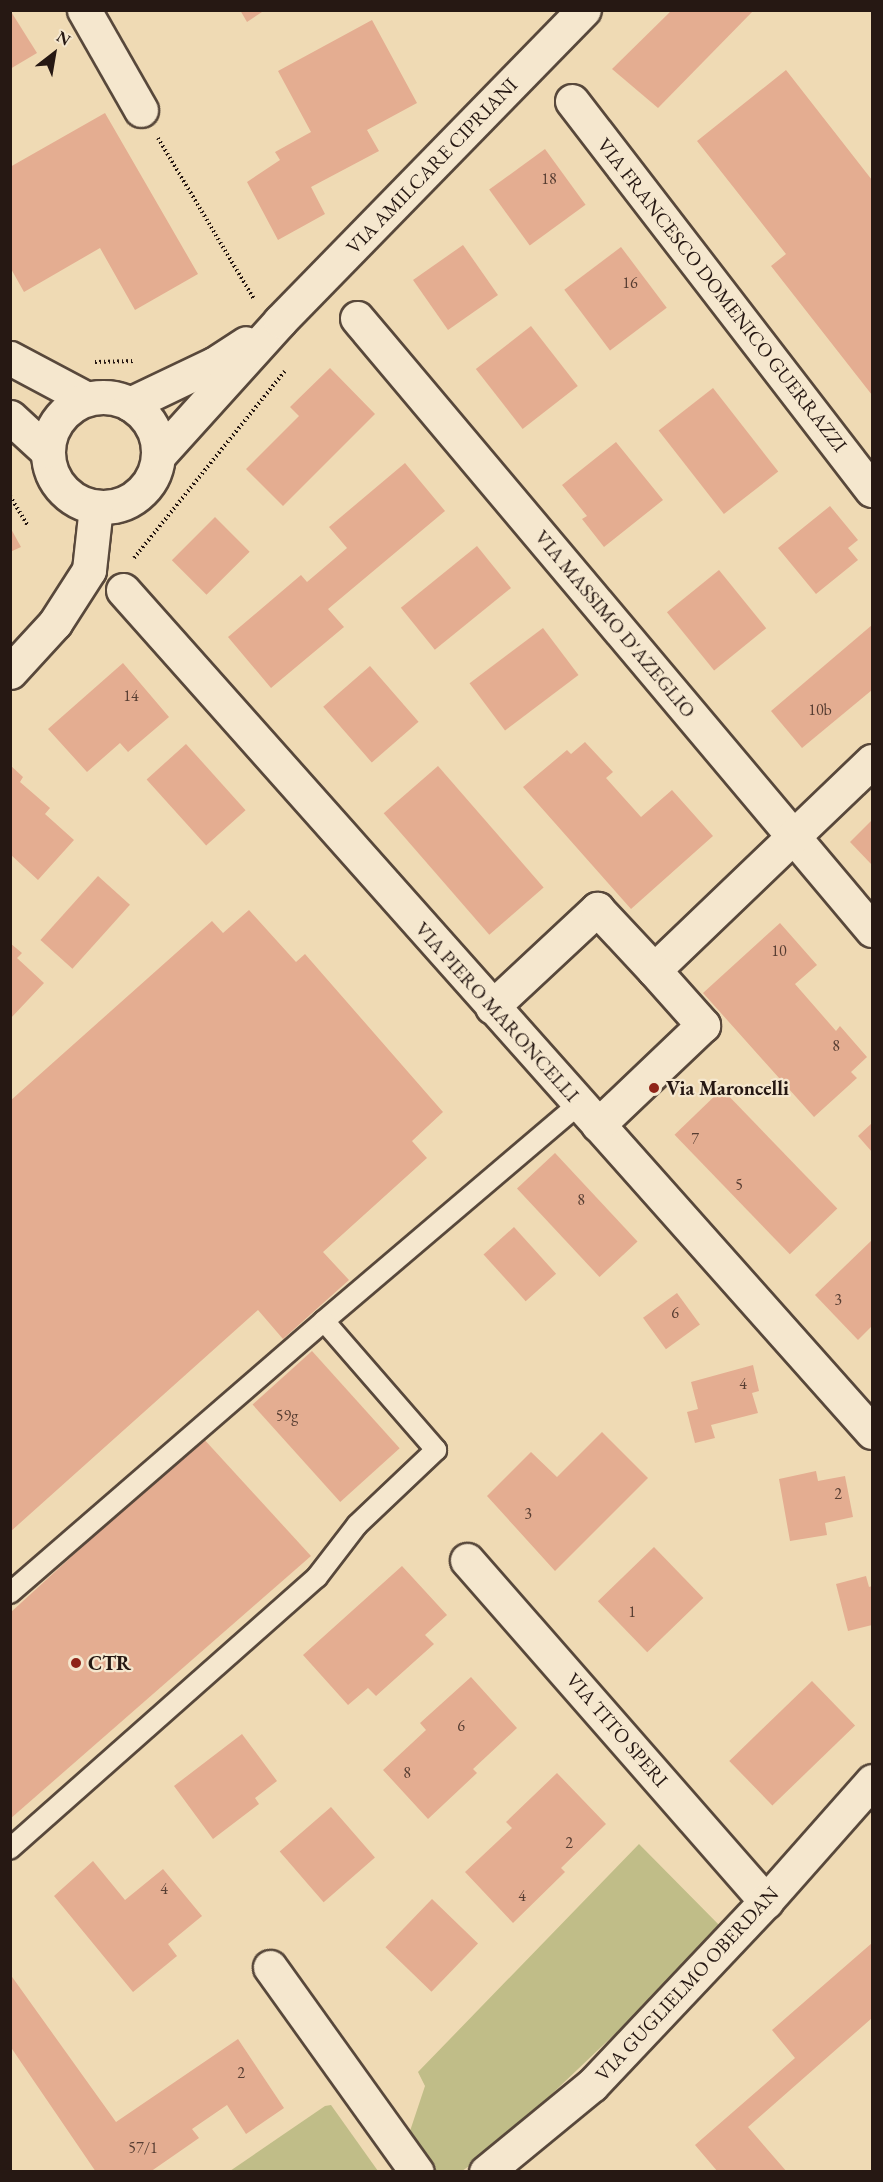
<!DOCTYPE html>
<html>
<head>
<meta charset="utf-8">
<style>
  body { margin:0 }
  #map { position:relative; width:883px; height:2182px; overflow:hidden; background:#efdab4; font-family:"EB Garamond",serif }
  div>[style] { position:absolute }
  .green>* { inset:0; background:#c0bd88 }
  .building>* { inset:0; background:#e4ad91; transform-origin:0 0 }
  .path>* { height:4px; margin-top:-2px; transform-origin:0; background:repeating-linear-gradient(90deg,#261813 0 1.5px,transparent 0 4.5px) }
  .roads { filter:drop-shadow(2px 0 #58483b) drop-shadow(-2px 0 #58483b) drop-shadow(0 2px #58483b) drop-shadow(0 -2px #58483b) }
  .service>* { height:20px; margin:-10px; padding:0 10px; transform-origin:10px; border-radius:10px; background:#f5e7ce }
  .minor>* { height:33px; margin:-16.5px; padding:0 16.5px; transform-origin:16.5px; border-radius:16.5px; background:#f5e7ce }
  .minor>.ring { margin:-16.5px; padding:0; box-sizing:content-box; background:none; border:33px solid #f5e7ce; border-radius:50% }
  .dots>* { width:16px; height:16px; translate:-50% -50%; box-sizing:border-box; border:3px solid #f5e7ce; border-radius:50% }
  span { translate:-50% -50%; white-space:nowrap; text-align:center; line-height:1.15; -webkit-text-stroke:4.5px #f5e7ce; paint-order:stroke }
  .number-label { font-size:16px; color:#563d32 }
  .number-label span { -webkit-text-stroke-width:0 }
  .street-label { font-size:20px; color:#261813 }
  .poi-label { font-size:20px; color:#261813; font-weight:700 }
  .left { translate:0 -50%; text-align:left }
  .frame { position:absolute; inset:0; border:12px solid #261813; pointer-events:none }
  .north { position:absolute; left:24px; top:24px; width:60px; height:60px; -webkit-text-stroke:4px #f5e7ce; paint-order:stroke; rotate:31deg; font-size:16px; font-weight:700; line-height:24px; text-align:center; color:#261813 }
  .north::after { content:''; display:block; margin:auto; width:21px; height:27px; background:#261813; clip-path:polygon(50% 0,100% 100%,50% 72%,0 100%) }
</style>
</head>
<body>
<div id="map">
  <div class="green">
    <i style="clip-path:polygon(639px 1844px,724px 1930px,494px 2149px,462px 2171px,432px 2171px,408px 2137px,425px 2086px,418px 2072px)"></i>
    <i style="clip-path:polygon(331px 2105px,378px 2171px,230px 2171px,325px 2106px)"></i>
  </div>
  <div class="building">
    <i style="clip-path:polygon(10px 10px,37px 53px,10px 69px)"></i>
    <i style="clip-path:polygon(240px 10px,265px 10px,247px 22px)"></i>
    <i style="clip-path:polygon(672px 10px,754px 10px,658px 108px,612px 69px)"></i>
    <i style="clip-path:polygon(372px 20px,417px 103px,367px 130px,379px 151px,311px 187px,325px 214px,278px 240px,247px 182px,280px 160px,275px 152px,311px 132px,278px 71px)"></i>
    <i style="clip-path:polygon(786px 70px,872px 180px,872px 395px,771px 266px,786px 254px,697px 141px)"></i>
    <i style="clip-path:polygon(105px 113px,198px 274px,135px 310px,100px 248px,24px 292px,10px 267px,10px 167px)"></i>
    <i style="left:545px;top:149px;width:69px;height:69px;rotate:54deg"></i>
    <i style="left:463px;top:245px;width:61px;height:61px;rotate:55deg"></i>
    <i style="left:621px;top:247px;width:76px;height:71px;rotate:53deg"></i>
    <i style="left:531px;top:326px;width:76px;height:70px;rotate:52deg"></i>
    <i style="clip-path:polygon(330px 368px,375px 414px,283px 506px,246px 469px,299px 416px,290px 407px)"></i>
    <i style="left:713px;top:388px;width:106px;height:69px;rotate:52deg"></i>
    <i style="clip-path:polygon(616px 442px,663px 500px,604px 547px,582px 519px,587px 516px,562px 485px)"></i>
    <i style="clip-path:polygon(405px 463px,445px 511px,328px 609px,344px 627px,271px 688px,228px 637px,301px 575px,307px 582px,347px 548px,329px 527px)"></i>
    <i style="clip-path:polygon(830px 506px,858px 540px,848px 548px,858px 560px,816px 594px,778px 548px)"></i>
    <i style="left:215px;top:517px;width:49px;height:61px;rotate:45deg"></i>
    <i style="clip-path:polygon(10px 527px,21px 547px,10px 552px)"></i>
    <i style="left:477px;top:546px;width:54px;height:98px;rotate:51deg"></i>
    <i style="left:719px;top:570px;width:75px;height:67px;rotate:51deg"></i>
    <i style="clip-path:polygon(872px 625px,872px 690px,802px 748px,771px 711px)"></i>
    <i style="left:543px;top:628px;width:59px;height:92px;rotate:53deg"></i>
    <i style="clip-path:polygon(123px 663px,169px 717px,128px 752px,120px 743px,87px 772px,48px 729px)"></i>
    <i style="left:370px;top:666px;width:74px;height:62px;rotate:49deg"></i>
    <i style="clip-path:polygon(585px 742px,613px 772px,606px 778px,641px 817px,672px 790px,713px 836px,631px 909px,523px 787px,567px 750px,571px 754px)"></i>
    <i style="left:186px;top:744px;width:89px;height:53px;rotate:48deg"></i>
    <i style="clip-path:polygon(10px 765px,23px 777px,20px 782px,50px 808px,45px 814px,74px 840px,38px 880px,10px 854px)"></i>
    <i style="left:438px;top:766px;width:161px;height:72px;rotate:49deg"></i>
    <i style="clip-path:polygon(872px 820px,872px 865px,850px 842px)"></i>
    <i style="left:98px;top:876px;width:43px;height:86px;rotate:42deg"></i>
    <i style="clip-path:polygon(249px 910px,296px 962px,305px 954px,443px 1112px,412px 1141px,427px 1158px,323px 1252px,349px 1280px,283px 1339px,258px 1310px,10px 1532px,10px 1101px,212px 921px,223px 933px)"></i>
    <i style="clip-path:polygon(780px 923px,817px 965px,795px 984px,836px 1031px,840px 1026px,867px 1057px,851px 1072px,857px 1078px,814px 1117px,703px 993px)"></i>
    <i style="clip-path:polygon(10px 943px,22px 953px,17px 958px,44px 983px,10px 1019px)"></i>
    <i style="left:722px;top:1089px;width:166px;height:66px;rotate:46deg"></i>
    <i style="clip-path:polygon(872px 1123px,872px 1152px,858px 1136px)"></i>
    <i style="left:555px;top:1153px;width:121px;height:52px;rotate:47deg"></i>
    <i style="left:514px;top:1227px;width:63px;height:41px;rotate:48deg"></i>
    <i style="clip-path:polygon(872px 1240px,872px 1326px,858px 1340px,815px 1295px)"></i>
    <i style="left:677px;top:1293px;width:39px;height:42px;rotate:54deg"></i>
    <i style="left:312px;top:1351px;width:131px;height:80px;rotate:48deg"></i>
    <i style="clip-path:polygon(753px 1365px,759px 1391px,752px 1393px,758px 1413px,711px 1425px,715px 1438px,695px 1443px,687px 1412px,698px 1409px,691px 1382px)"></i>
    <i style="clip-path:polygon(602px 1432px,648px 1478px,555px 1571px,487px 1496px,531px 1452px,557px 1477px)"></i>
    <i style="clip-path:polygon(202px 1437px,311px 1556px,10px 1819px,10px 1613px)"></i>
    <i style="clip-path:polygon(816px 1471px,818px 1481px,845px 1476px,853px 1517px,825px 1523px,827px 1535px,790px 1541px,779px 1479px)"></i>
    <i style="left:654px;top:1547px;width:71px;height:78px;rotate:46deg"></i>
    <i style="clip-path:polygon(402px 1566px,447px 1615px,425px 1635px,434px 1644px,376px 1696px,368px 1688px,348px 1705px,303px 1655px)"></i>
    <i style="clip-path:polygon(866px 1576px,869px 1587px,872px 1586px,872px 1625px,848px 1631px,836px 1584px)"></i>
    <i style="clip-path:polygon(471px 1677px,517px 1728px,473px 1769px,477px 1773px,428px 1819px,383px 1770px,426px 1730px,420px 1723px)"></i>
    <i style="left:812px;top:1681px;width:62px;height:115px;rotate:46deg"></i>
    <i style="clip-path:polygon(242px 1734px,277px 1781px,255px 1798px,259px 1804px,213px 1839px,174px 1786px)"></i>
    <i style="clip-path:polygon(557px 1773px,606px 1824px,561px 1868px,565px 1872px,513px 1923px,465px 1872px,512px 1828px,506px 1822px)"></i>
    <i style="left:331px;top:1807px;width:67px;height:68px;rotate:49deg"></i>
    <i style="clip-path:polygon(93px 1861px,125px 1900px,163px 1869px,202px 1916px,168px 1944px,177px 1956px,133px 1992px,54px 1896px)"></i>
    <i style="left:432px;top:1899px;width:64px;height:67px;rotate:44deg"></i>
    <i style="clip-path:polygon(872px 1943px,872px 2018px,748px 2127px,787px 2172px,718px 2172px,695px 2145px,795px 2058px,772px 2030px)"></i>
    <i style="clip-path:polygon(10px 1974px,116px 2122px,238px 2039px,284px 2108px,246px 2134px,227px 2105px,192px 2129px,199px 2138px,150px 2172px,96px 2172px,10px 2046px)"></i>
  </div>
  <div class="path">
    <i style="left:158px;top:138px;width:187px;rotate:59.2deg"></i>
    <i style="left:95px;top:362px;width:40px;rotate:-1.4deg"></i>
    <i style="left:10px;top:496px;width:35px;rotate:59deg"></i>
    <i style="left:134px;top:558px;width:240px;rotate:-51.1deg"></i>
  </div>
  <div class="roads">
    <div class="service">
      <i style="left:324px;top:1321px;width:335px;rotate:-40.4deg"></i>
      <i style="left:10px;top:1593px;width:415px;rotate:-40.9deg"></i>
      <i style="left:324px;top:1321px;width:171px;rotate:49deg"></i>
      <i style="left:436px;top:1450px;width:109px;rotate:136.5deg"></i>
      <i style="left:357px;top:1525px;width:66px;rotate:127.6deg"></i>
      <i style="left:317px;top:1577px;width:410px;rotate:138.5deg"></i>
    </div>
    <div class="minor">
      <i style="left:84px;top:10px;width:115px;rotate:60.3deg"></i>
      <i style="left:572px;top:101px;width:491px;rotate:52.4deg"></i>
      <i style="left:357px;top:318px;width:800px;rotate:49.92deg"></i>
      <i style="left:10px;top:358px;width:87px;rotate:28deg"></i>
      <i class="ring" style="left:48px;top:397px;width:77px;height:77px"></i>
      <i style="left:130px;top:404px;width:93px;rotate:-25.5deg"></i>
      <i style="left:214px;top:364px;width:38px;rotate:-33deg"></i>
      <i style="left:10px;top:417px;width:50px;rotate:42.6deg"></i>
      <i style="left:159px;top:455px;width:181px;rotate:-47.9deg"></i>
      <i style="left:280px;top:321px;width:435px;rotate:-45.7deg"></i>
      <i style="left:123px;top:590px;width:1127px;rotate:48.35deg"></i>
      <i style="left:10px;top:672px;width:67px;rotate:-47.4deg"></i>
      <i style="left:55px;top:623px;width:63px;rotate:-57.3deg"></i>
      <i style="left:89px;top:570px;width:63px;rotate:-83.7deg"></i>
      <i style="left:654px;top:970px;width:302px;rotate:-43.8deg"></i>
      <i style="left:492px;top:1007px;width:144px;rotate:-43deg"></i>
      <i style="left:597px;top:909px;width:83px;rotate:46.9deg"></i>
      <i style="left:654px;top:970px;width:74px;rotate:48.3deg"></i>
      <i style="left:703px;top:1025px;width:145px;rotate:136.4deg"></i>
      <i style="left:467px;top:1560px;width:454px;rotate:48.8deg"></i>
      <i style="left:270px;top:1967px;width:252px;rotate:54.4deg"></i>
      <i style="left:486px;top:2172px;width:137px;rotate:-39.4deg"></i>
      <i style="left:592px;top:2085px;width:253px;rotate:-46.6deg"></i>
      <i style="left:766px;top:1901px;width:160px;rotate:-48.5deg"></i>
    </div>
  </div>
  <div class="dots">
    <i style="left:654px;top:1088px;background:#8f2418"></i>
    <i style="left:76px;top:1663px;background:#8f2418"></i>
  </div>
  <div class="number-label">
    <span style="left:549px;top:179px">18</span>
    <span style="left:630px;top:283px">16</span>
    <span style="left:131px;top:696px">14</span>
    <span style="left:820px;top:710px">10b</span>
    <span style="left:779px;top:951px">10</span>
    <span style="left:836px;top:1046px">8</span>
    <span style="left:695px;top:1139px">7</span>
    <span style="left:739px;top:1185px">5</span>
    <span style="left:581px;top:1200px">8</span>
    <span style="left:838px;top:1300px">3</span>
    <span style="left:675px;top:1313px">6</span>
    <span style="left:743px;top:1384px">4</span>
    <span style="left:287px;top:1416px">59g</span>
    <span style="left:838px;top:1494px">2</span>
    <span style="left:528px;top:1514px">3</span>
    <span style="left:632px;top:1612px">1</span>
    <span style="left:461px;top:1726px">6</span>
    <span style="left:407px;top:1773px">8</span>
    <span style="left:569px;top:1843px">2</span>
    <span style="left:164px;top:1889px">4</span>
    <span style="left:522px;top:1896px">4</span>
    <span style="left:241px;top:2073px">2</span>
    <span style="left:143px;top:2148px">57/1</span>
  </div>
  <div class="street-label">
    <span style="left:432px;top:166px;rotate:-46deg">VIA AMILCARE CIPRIANI</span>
    <span style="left:722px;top:295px;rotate:52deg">VIA FRANCESCO DOMENICO GUERRAZZI</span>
    <span style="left:615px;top:624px;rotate:50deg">VIA MASSIMO D'AZEGLIO</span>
    <span style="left:497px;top:1012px;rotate:48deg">VIA PIERO MARONCELLI</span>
    <span style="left:617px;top:1730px;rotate:49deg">VIA TITO SPERI</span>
    <span style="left:687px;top:1984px;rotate:-47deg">VIA GUGLIELMO OBERDAN</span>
  </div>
  <div class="poi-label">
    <span class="left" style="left:666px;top:1088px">Via Maroncelli</span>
    <span class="left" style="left:88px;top:1663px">CTR</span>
  </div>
  <div class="frame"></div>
  <div class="north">N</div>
</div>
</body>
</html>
